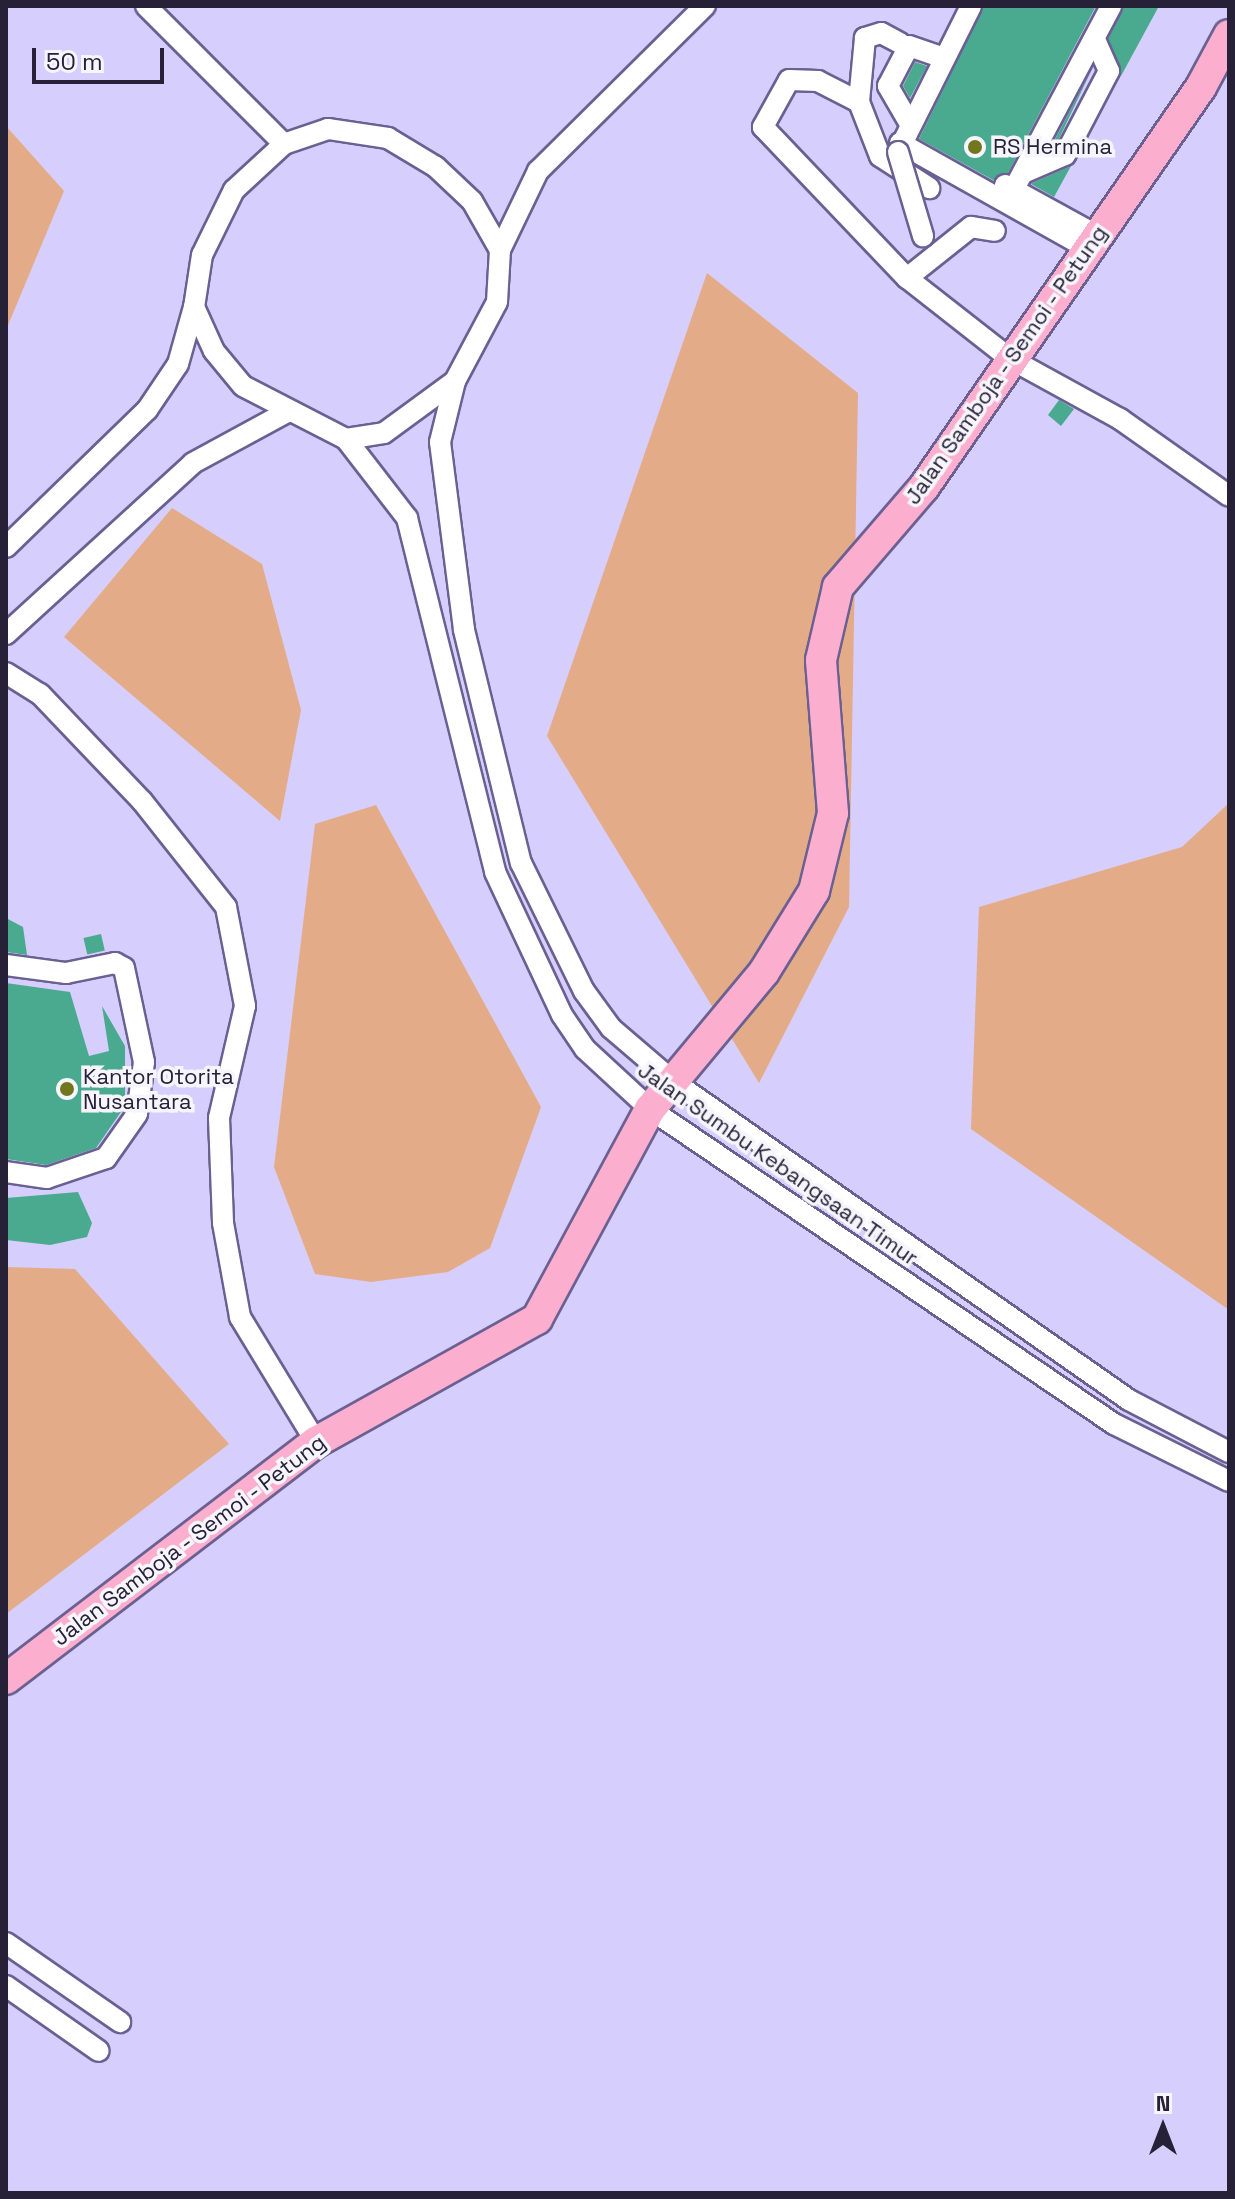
<!DOCTYPE html>
<html>
<head>
<meta charset="utf-8">
<style>
  body { margin:0 }
  #map { position:relative; width:1235px; height:2199px; overflow:hidden; background:#d6cefc; font-family:"Space Grotesk",sans-serif }
  div>[style] { position:absolute }
  .green>* { inset:0; background:#e4ab88 }
  .building>* { inset:0; background:#49aa90; transform-origin:0 0 }
  .roads { filter:drop-shadow(2px 0 #6a6092) drop-shadow(-2px 0 #6a6092) drop-shadow(0 2px #6a6092) drop-shadow(0 -2px #6a6092) }
  .minor>* { height:20px; margin:-10px; padding:0 10px; transform-origin:10px; border-radius:10px; background:#fff }
  .highway>* { height:30px; margin:-15px; padding:0 15px; transform-origin:15px; border-radius:15px; background:#fcaece }
  .bridges { filter:drop-shadow(2px 0 #6a6092) drop-shadow(-2px 0 #6a6092) drop-shadow(0 2px #6a6092) drop-shadow(0 -2px #6a6092) }
  .minor-bridge>* { height:20px; margin:-10px; padding:0 10px; transform-origin:10px; border-radius:10px; background:#fff }
  .dots>* { width:22px; height:22px; translate:-50% -50%; box-sizing:border-box; border:4px solid #f6f5fb; border-radius:50% }
  span { translate:-50% -50%; white-space:nowrap; text-align:center; line-height:1.15; -webkit-text-stroke:7px #f6f5fb; paint-order:stroke }
  .poi-label { font-size:22px; color:#262137 }
  .left { translate:0 -50%; text-align:left }
  .street-label { font-size:22px; color:#262137 }
  .frame { position:absolute; inset:0; border:8px solid #262137; pointer-events:none }
  .north { position:absolute; left:1123px; top:2087px; width:80px; height:80px; -webkit-text-stroke:6px #f6f5fb; paint-order:stroke; rotate:0deg; font-size:22px; font-weight:700; line-height:32px; text-align:center; color:#262137 }
  .north::after { content:''; display:block; margin:auto; width:28px; height:36px; background:#262137; clip-path:polygon(50% 0,100% 100%,50% 72%,0 100%) }
  .scale { position:absolute; left:32px; top:48px; width:132px; height:36px; box-sizing:border-box; border:4px solid #262137; border-top:0; padding-left:10px; font-size:24px; line-height:28px; white-space:nowrap; color:#262137; -webkit-text-stroke:6px #f6f5fb; paint-order:stroke }
</style>
</head>
<body>
<div id="map">
  <div class="green">
    <i style="clip-path:polygon(6px 126px,64px 191px,6px 330px)"></i>
    <i style="clip-path:polygon(707px 273px,858px 393px,849px 907px,759px 1083px,547px 736px)"></i>
    <i style="clip-path:polygon(172px 508px,262px 564px,301px 710px,280px 821px,64px 637px)"></i>
    <i style="clip-path:polygon(1229px 803px,1229px 1310px,971px 1129px,979px 907px,1182px 847px)"></i>
    <i style="clip-path:polygon(376px 805px,541px 1107px,490px 1248px,448px 1272px,371px 1282px,315px 1274px,274px 1167px,315px 824px)"></i>
    <i style="clip-path:polygon(6px 1267px,75px 1269px,229px 1444px,6px 1614px)"></i>
  </div>
  <div class="building">
    <i style="clip-path:polygon(984px 6px,1096px 6px,1008px 173px,993px 180px,919px 139px)"></i>
    <i style="clip-path:polygon(1124px 6px,1159px 6px,1121px 76px,1108px 38px)"></i>
    <i style="clip-path:polygon(915px 62px,927px 66px,910px 98px,903px 86px)"></i>
    <i style="clip-path:polygon(1093px 67px,1056px 145px,1051px 147px)"></i>
    <i style="clip-path:polygon(1071px 166px,1054px 197px,1031px 184px,1032px 183px)"></i>
    <i style="clip-path:polygon(1059px 400px,1074px 409px,1061px 426px,1048px 415px)"></i>
    <i style="clip-path:polygon(6px 918px,23px 927px,27px 955px,6px 952px)"></i>
    <i style="left:101px;top:934px;width:17px;height:18px;rotate:77deg"></i>
    <i style="clip-path:polygon(6px 983px,70px 992px,89px 1056px,109px 1051px,102px 1006px,125px 1046px,125px 1106px,96px 1148px,46px 1165px,6px 1159px)"></i>
    <i style="clip-path:polygon(78px 1192px,92px 1223px,87px 1237px,50px 1245px,6px 1240px,6px 1198px)"></i>
  </div>
  <div class="roads">
    <div class="minor">
      <i style="left:146px;top:6px;width:195px;rotate:45deg"></i>
      <i style="left:900px;top:43px;width:21px;rotate:-152deg"></i>
      <i style="left:881px;top:33px;width:17px;rotate:163deg"></i>
      <i style="left:865px;top:38px;width:64px;rotate:95.4deg"></i>
      <i style="left:859px;top:102px;width:58px;rotate:68.7deg"></i>
      <i style="left:880px;top:156px;width:59px;rotate:33.1deg"></i>
      <i style="left:859px;top:102px;width:46px;rotate:-152.9deg"></i>
      <i style="left:818px;top:81px;width:29px;rotate:-178deg"></i>
      <i style="left:789px;top:80px;width:54px;rotate:119deg"></i>
      <i style="left:763px;top:127px;width:209px;rotate:46.4deg"></i>
      <i style="left:907px;top:278px;width:130px;rotate:38.1deg"></i>
      <i style="left:1009px;top:358px;width:127px;rotate:28.8deg"></i>
      <i style="left:1120px;top:419px;width:133px;rotate:35.2deg"></i>
      <i style="left:910px;top:124px;width:44px;rotate:-120.1deg"></i>
      <i style="left:888px;top:86px;width:45px;rotate:-62.3deg"></i>
      <i style="left:909px;top:46px;width:37px;rotate:19deg"></i>
      <i style="left:900px;top:143px;width:214px;rotate:29.3deg"></i>
      <i style="left:898px;top:152px;width:163px;rotate:-63.4deg"></i>
      <i style="left:1023px;top:173px;width:46px;rotate:-23.2deg"></i>
      <i style="left:1065px;top:155px;width:95px;rotate:-62.4deg"></i>
      <i style="left:1109px;top:71px;width:36px;rotate:-114deg"></i>
      <i style="left:1005px;top:185px;width:104px;rotate:28.8deg"></i>
      <i style="left:1007px;top:202px;width:222px;rotate:-62deg"></i>
      <i style="left:500px;top:250px;width:88px;rotate:-64.3deg"></i>
      <i style="left:538px;top:171px;width:235px;rotate:-44.7deg"></i>
      <i style="left:907px;top:278px;width:82px;rotate:-38.6deg"></i>
      <i style="left:971px;top:227px;width:24px;rotate:9deg"></i>
      <i style="left:455px;top:381px;width:63px;rotate:103.8deg"></i>
      <i style="left:440px;top:442px;width:190px;rotate:82.7deg"></i>
      <i style="left:464px;top:630px;width:240px;rotate:76.3deg"></i>
      <i style="left:521px;top:863px;width:143px;rotate:63.8deg"></i>
      <i style="left:584px;top:991px;width:46px;rotate:53.9deg"></i>
      <i style="left:611px;top:1028px;width:83px;rotate:40.6deg"></i>
      <i style="left:674px;top:1082px;width:555px;rotate:34.95deg"></i>
      <i style="left:1129px;top:1400px;width:113px;rotate:27.5deg"></i>
      <i style="left:346px;top:439px;width:38px;rotate:-9deg"></i>
      <i style="left:384px;top:433px;width:88px;rotate:-36.2deg"></i>
      <i style="left:455px;top:381px;width:89px;rotate:-62deg"></i>
      <i style="left:497px;top:302px;width:52px;rotate:-86.7deg"></i>
      <i style="left:500px;top:250px;width:56px;rotate:-119.7deg"></i>
      <i style="left:472px;top:201px;width:50px;rotate:-136.6deg"></i>
      <i style="left:436px;top:167px;width:56px;rotate:-148.9deg"></i>
      <i style="left:388px;top:138px;width:61px;rotate:-171.5deg"></i>
      <i style="left:328px;top:129px;width:46px;rotate:161.2deg"></i>
      <i style="left:284px;top:144px;width:68px;rotate:137.4deg"></i>
      <i style="left:234px;top:190px;width:72px;rotate:116.2deg"></i>
      <i style="left:202px;top:255px;width:53px;rotate:98.7deg"></i>
      <i style="left:194px;top:307px;width:48px;rotate:65.6deg"></i>
      <i style="left:214px;top:351px;width:45px;rotate:50.4deg"></i>
      <i style="left:243px;top:386px;width:116px;rotate:27.2deg"></i>
      <i style="left:346px;top:439px;width:100px;rotate:52.3deg"></i>
      <i style="left:407px;top:518px;width:365px;rotate:76deg"></i>
      <i style="left:495px;top:872px;width:158px;rotate:64.9deg"></i>
      <i style="left:562px;top:1015px;width:41px;rotate:55.9deg"></i>
      <i style="left:585px;top:1049px;width:88px;rotate:42.7deg"></i>
      <i style="left:650px;top:1109px;width:561px;rotate:34.17deg"></i>
      <i style="left:1114px;top:1424px;width:128px;rotate:26.4deg"></i>
      <i style="left:6px;top:547px;width:197px;rotate:-44.2deg"></i>
      <i style="left:147px;top:410px;width:55px;rotate:-56deg"></i>
      <i style="left:178px;top:364px;width:59px;rotate:-74.3deg"></i>
      <i style="left:6px;top:634px;width:253px;rotate:-42.4deg"></i>
      <i style="left:193px;top:463px;width:105px;rotate:-28.5deg"></i>
      <i style="left:6px;top:673px;width:40px;rotate:32deg"></i>
      <i style="left:40px;top:694px;width:148px;rotate:46.4deg"></i>
      <i style="left:142px;top:801px;width:135px;rotate:51.6deg"></i>
      <i style="left:226px;top:907px;width:101px;rotate:79.1deg"></i>
      <i style="left:245px;top:1006px;width:115px;rotate:103.1deg"></i>
      <i style="left:219px;top:1118px;width:105px;rotate:87.8deg"></i>
      <i style="left:223px;top:1223px;width:96px;rotate:79.7deg"></i>
      <i style="left:240px;top:1317px;width:146px;rotate:58.7deg"></i>
      <i style="left:6px;top:965px;width:61px;rotate:7.6deg"></i>
      <i style="left:66px;top:973px;width:50px;rotate:-11.5deg"></i>
      <i style="left:115px;top:963px;width:10px;rotate:29deg"></i>
      <i style="left:124px;top:968px;width:96px;rotate:78deg"></i>
      <i style="left:144px;top:1062px;width:52px;rotate:97.7deg"></i>
      <i style="left:137px;top:1114px;width:54px;rotate:125.2deg"></i>
      <i style="left:106px;top:1158px;width:62px;rotate:161.3deg"></i>
      <i style="left:47px;top:1178px;width:41px;rotate:-171.7deg"></i>
      <i style="left:6px;top:1943px;width:139px;rotate:34.7deg"></i>
      <i style="left:6px;top:1986px;width:113px;rotate:35deg"></i>
    </div>
    <div class="highway">
      <i style="left:6px;top:1679px;width:390px;rotate:-37.4deg"></i>
      <i style="left:316px;top:1442px;width:253px;rotate:-29.1deg"></i>
      <i style="left:537px;top:1319px;width:238px;rotate:-61.7deg"></i>
      <i style="left:650px;top:1109px;width:178px;rotate:-50.2deg"></i>
      <i style="left:764px;top:972px;width:95px;rotate:-58.3deg"></i>
      <i style="left:814px;top:891px;width:80px;rotate:-76.3deg"></i>
      <i style="left:833px;top:813px;width:153px;rotate:-94.5deg"></i>
      <i style="left:821px;top:660px;width:75px;rotate:-76.9deg"></i>
      <i style="left:838px;top:587px;width:132px;rotate:-49.3deg"></i>
      <i style="left:924px;top:487px;width:487px;rotate:-55.3deg"></i>
      <i style="left:1201px;top:87px;width:59px;rotate:-61.7deg"></i>
    </div>
  </div>
  <div class="bridges">
    <div class="minor-bridge">
      <i style="left:898px;top:152px;width:88px;rotate:73.4deg"></i>
    </div>
  </div>
  <div class="dots">
    <i style="left:975px;top:147px;background:#71761f"></i>
    <i style="left:67px;top:1089px;background:#71761f"></i>
  </div>
  <div class="poi-label">
    <span class="left" style="left:993px;top:147px">RS Hermina</span>
    <span class="left" style="left:83px;top:1089px">Kantor Otorita<br>Nusantara</span>
  </div>
  <div class="street-label">
    <span style="left:1006px;top:365px;rotate:-55deg">Jalan Samboja - Semoi - Petung</span>
    <span style="left:778px;top:1164px;rotate:35deg">Jalan Sumbu Kebangsaan Timur</span>
    <span style="left:189px;top:1540px;rotate:-37deg">Jalan Samboja - Semoi - Petung</span>
  </div>
  <div class="frame"></div>
  <div class="north">N</div>
  <div class="scale">50 m</div>
</div>
</body>
</html>
